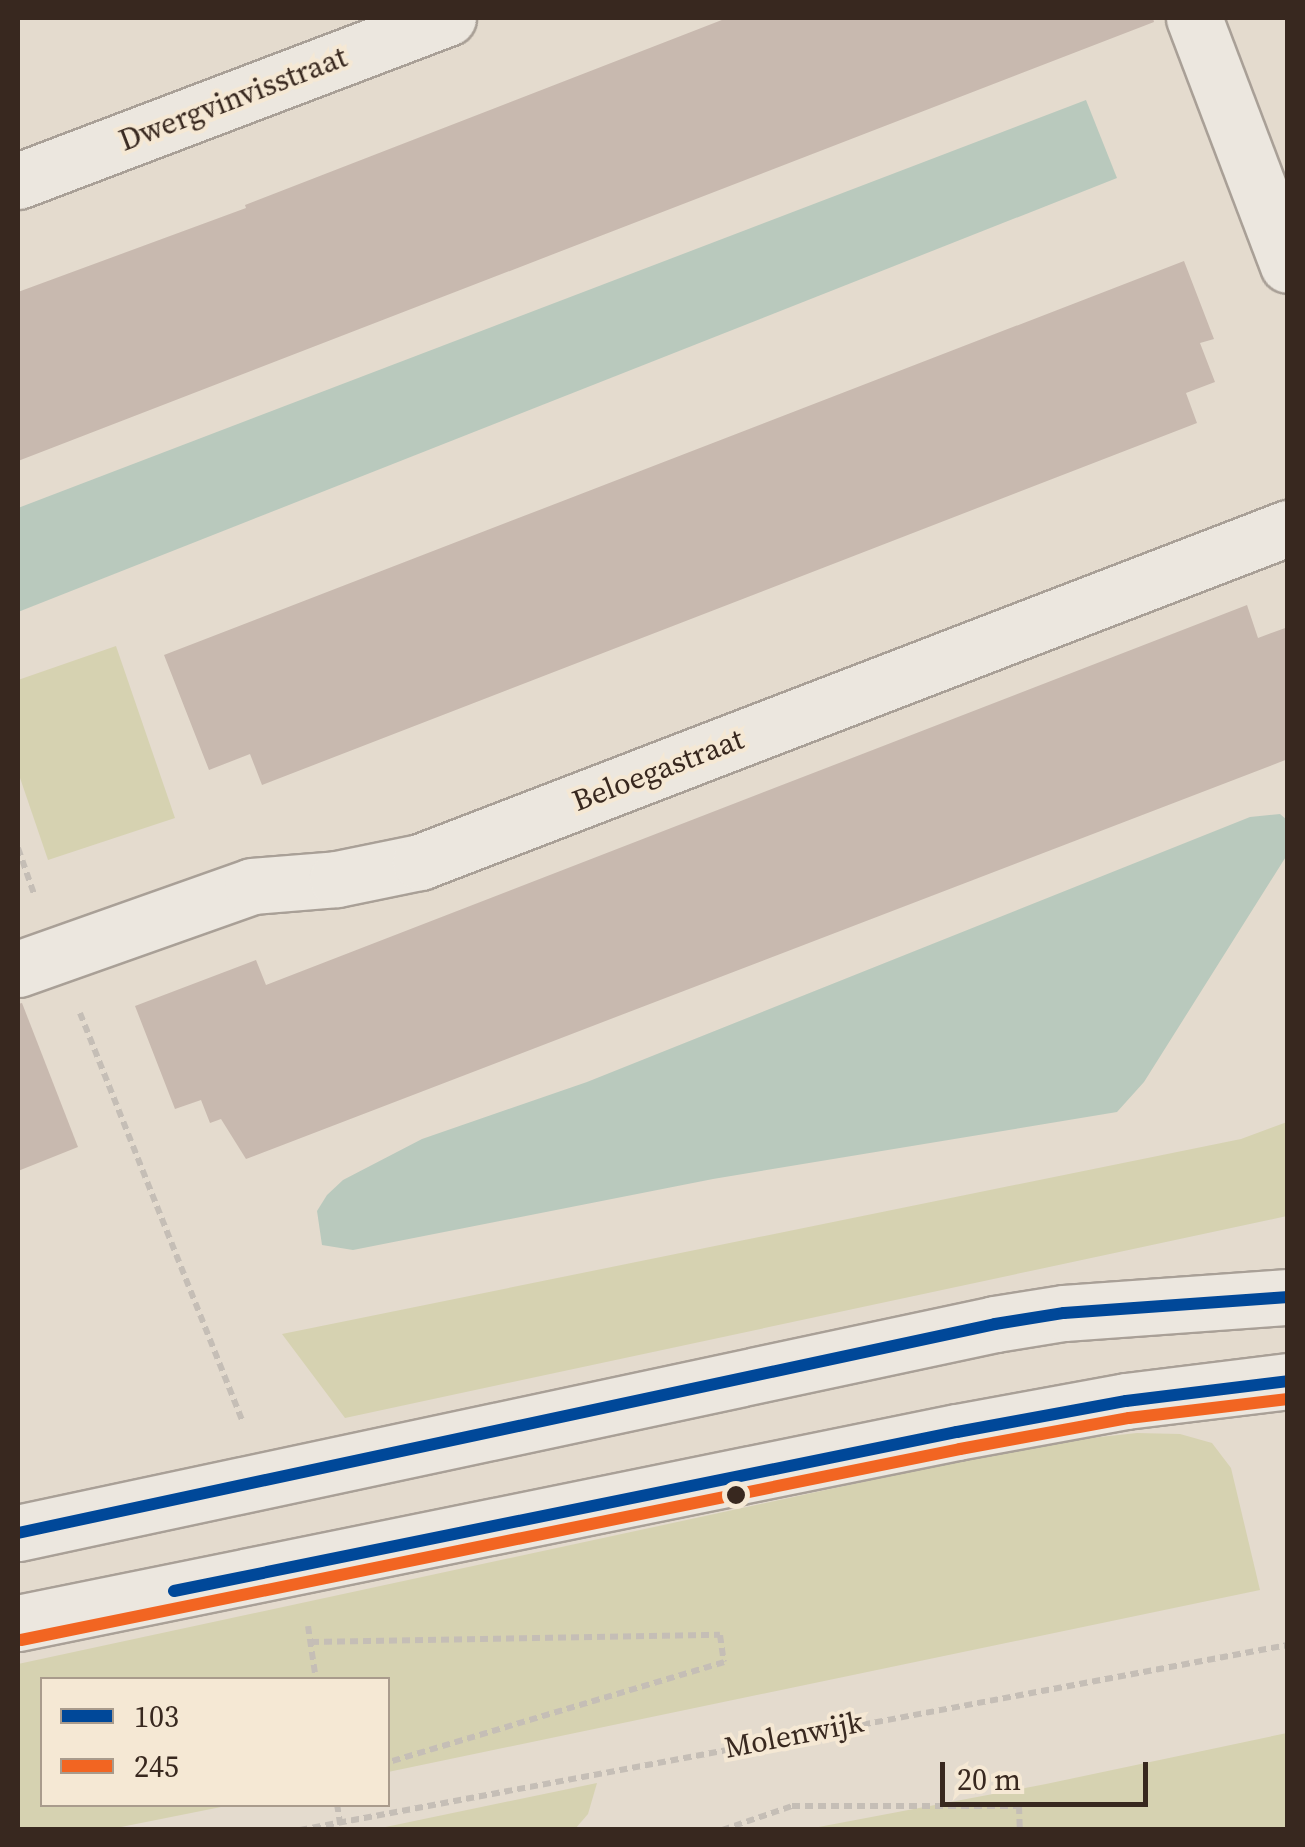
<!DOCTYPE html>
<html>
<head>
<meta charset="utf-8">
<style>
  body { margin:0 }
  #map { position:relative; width:1305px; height:1847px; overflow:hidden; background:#e4dbce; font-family:"Source Serif 4",serif }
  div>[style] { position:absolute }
  .green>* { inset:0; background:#d6d2b1 }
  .water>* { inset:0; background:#b9c9bd }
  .building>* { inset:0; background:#c8b9af }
  .path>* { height:6px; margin-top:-3px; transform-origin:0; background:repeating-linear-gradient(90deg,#c5beb6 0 8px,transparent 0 13px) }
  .roads { filter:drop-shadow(2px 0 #a9a097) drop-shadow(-2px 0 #a9a097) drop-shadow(0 2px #a9a097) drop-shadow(0 -2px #a9a097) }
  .street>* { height:55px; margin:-27.5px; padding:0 27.5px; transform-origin:27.5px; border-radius:27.5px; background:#ece7df }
  .secondary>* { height:55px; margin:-27.5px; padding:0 27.5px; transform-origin:27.5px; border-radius:27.5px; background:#ece7df }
  .bus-1>* { height:12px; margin:-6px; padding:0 6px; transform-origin:6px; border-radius:6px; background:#004899 }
  .bus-2>* { height:12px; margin:-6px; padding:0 6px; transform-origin:6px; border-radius:6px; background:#f26522 }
  .dots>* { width:28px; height:28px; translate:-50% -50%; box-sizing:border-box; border:5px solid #f5e8d4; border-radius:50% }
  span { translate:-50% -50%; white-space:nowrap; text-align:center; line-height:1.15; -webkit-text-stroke:8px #f5e8d4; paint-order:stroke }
  .street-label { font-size:30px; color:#38281f }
  .frame { position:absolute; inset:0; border:20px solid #38281f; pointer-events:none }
  .legend { position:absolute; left:40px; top:1677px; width:350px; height:130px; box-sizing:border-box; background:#f5e8d4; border:2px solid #a99b8c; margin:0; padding:12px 18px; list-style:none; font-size:30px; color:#38281f }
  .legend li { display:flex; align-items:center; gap:20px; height:50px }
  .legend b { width:50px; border:2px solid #a99b8c }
  .scale { position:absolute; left:940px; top:1762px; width:208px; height:45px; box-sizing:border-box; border:5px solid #38281f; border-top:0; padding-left:12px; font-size:30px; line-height:35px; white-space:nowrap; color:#38281f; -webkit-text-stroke:8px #f5e8d4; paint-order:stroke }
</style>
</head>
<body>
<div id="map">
  <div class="green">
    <i style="clip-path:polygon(116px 646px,175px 818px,48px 860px,18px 772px,18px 680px)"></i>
    <i style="clip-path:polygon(1287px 1122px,1287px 1216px,345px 1418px,282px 1334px,1241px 1139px)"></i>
    <i style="clip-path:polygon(1137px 1433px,1180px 1434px,1212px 1443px,1231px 1468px,1260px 1590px,388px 1772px,388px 1680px,42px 1680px,42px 1804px,231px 1805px,111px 1829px,18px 1829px,18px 1664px,1044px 1443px)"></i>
    <i style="clip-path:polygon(1287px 1733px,1287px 1829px,808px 1829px,1046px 1784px)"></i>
    <i style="clip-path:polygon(597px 1783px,588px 1814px,575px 1829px,376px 1829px)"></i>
  </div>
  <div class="water">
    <i style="clip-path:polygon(1086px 100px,1117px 178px,18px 612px,18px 508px)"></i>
    <i style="clip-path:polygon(1280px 814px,1287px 820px,1287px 855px,1144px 1082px,1117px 1112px,713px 1179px,353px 1250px,322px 1245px,317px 1211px,327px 1195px,343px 1180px,422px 1139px,587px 1082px,1250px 817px)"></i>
  </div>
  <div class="building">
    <i style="clip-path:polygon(727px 18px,1153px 18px,1154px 22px,18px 461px,18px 292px,246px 208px,245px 205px)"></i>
    <i style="clip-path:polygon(1184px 261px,1214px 339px,1200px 343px,1215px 382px,1186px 393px,1197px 423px,262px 785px,250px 754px,209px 770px,164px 655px)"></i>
    <i style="clip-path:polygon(1247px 605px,1258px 638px,1288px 627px,1288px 759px,246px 1159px,221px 1119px,210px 1123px,201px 1100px,175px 1109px,135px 1006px,256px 960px,266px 985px)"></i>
    <i style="clip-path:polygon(22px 1003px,78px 1147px,18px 1171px,18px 1004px)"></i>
  </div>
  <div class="path">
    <i style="left:18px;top:848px;width:49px;rotate:70.8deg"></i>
    <i style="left:80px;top:1013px;width:438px;rotate:68.3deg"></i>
    <i style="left:308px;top:1626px;width:55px;rotate:81.6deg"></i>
    <i style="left:311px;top:1642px;width:409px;rotate:-1deg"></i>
    <i style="left:720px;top:1635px;width:27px;rotate:82deg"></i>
    <i style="left:724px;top:1662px;width:351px;rotate:163.4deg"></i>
    <i style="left:337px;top:1804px;width:26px;rotate:81deg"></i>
    <i style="left:300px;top:1830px;width:1005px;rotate:-10.61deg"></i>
    <i style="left:722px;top:1830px;width:74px;rotate:-18.9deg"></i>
    <i style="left:792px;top:1806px;width:227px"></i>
    <i style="left:1019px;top:1806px;width:24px;rotate:88deg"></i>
  </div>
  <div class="roads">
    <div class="street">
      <i style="left:1194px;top:18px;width:264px;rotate:69.2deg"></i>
      <i style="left:18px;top:181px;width:460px;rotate:-20.8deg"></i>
      <i style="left:18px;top:969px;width:248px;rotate:-19.5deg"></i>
      <i style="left:252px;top:886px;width:85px;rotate:-4.7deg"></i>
      <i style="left:337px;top:879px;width:85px;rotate:-11.6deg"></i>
      <i style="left:420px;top:862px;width:930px;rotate:-21.05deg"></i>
    </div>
    <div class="secondary">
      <i style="left:18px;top:1533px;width:999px;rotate:-12.07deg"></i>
      <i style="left:995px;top:1324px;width:70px;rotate:-9.1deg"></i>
      <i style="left:1064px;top:1313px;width:225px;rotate:-4.1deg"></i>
      <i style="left:18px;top:1623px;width:958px;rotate:-11.5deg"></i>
      <i style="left:957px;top:1432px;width:172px;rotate:-10.4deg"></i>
      <i style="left:1126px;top:1401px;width:163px;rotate:-7deg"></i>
    </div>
  </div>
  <div class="bus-1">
    <i style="left:18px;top:1533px;width:999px;rotate:-12.07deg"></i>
    <i style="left:995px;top:1324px;width:70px;rotate:-9.1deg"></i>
    <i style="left:1064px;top:1313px;width:225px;rotate:-4.1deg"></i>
    <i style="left:174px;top:1591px;width:799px;rotate:-11.48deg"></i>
    <i style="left:957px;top:1432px;width:172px;rotate:-10.4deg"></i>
    <i style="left:1126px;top:1401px;width:163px;rotate:-7deg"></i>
  </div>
  <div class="bus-2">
    <i style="left:21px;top:1640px;width:958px;rotate:-11.5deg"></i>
    <i style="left:960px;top:1449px;width:172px;rotate:-10.4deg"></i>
    <i style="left:1129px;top:1418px;width:160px;rotate:-6.8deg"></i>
  </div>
  <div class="dots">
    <i style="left:736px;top:1495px;background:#38281f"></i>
  </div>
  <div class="street-label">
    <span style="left:233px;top:99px;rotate:-21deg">Dwergvinvisstraat</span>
    <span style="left:658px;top:770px;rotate:-21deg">Beloegastraat</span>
    <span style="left:794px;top:1735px;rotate:-11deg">Molenwijk</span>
  </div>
  <div class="frame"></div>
  <ul class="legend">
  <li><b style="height:12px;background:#004899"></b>103</li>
  <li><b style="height:12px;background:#f26522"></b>245</li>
  </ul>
  <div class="scale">20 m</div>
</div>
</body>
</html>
